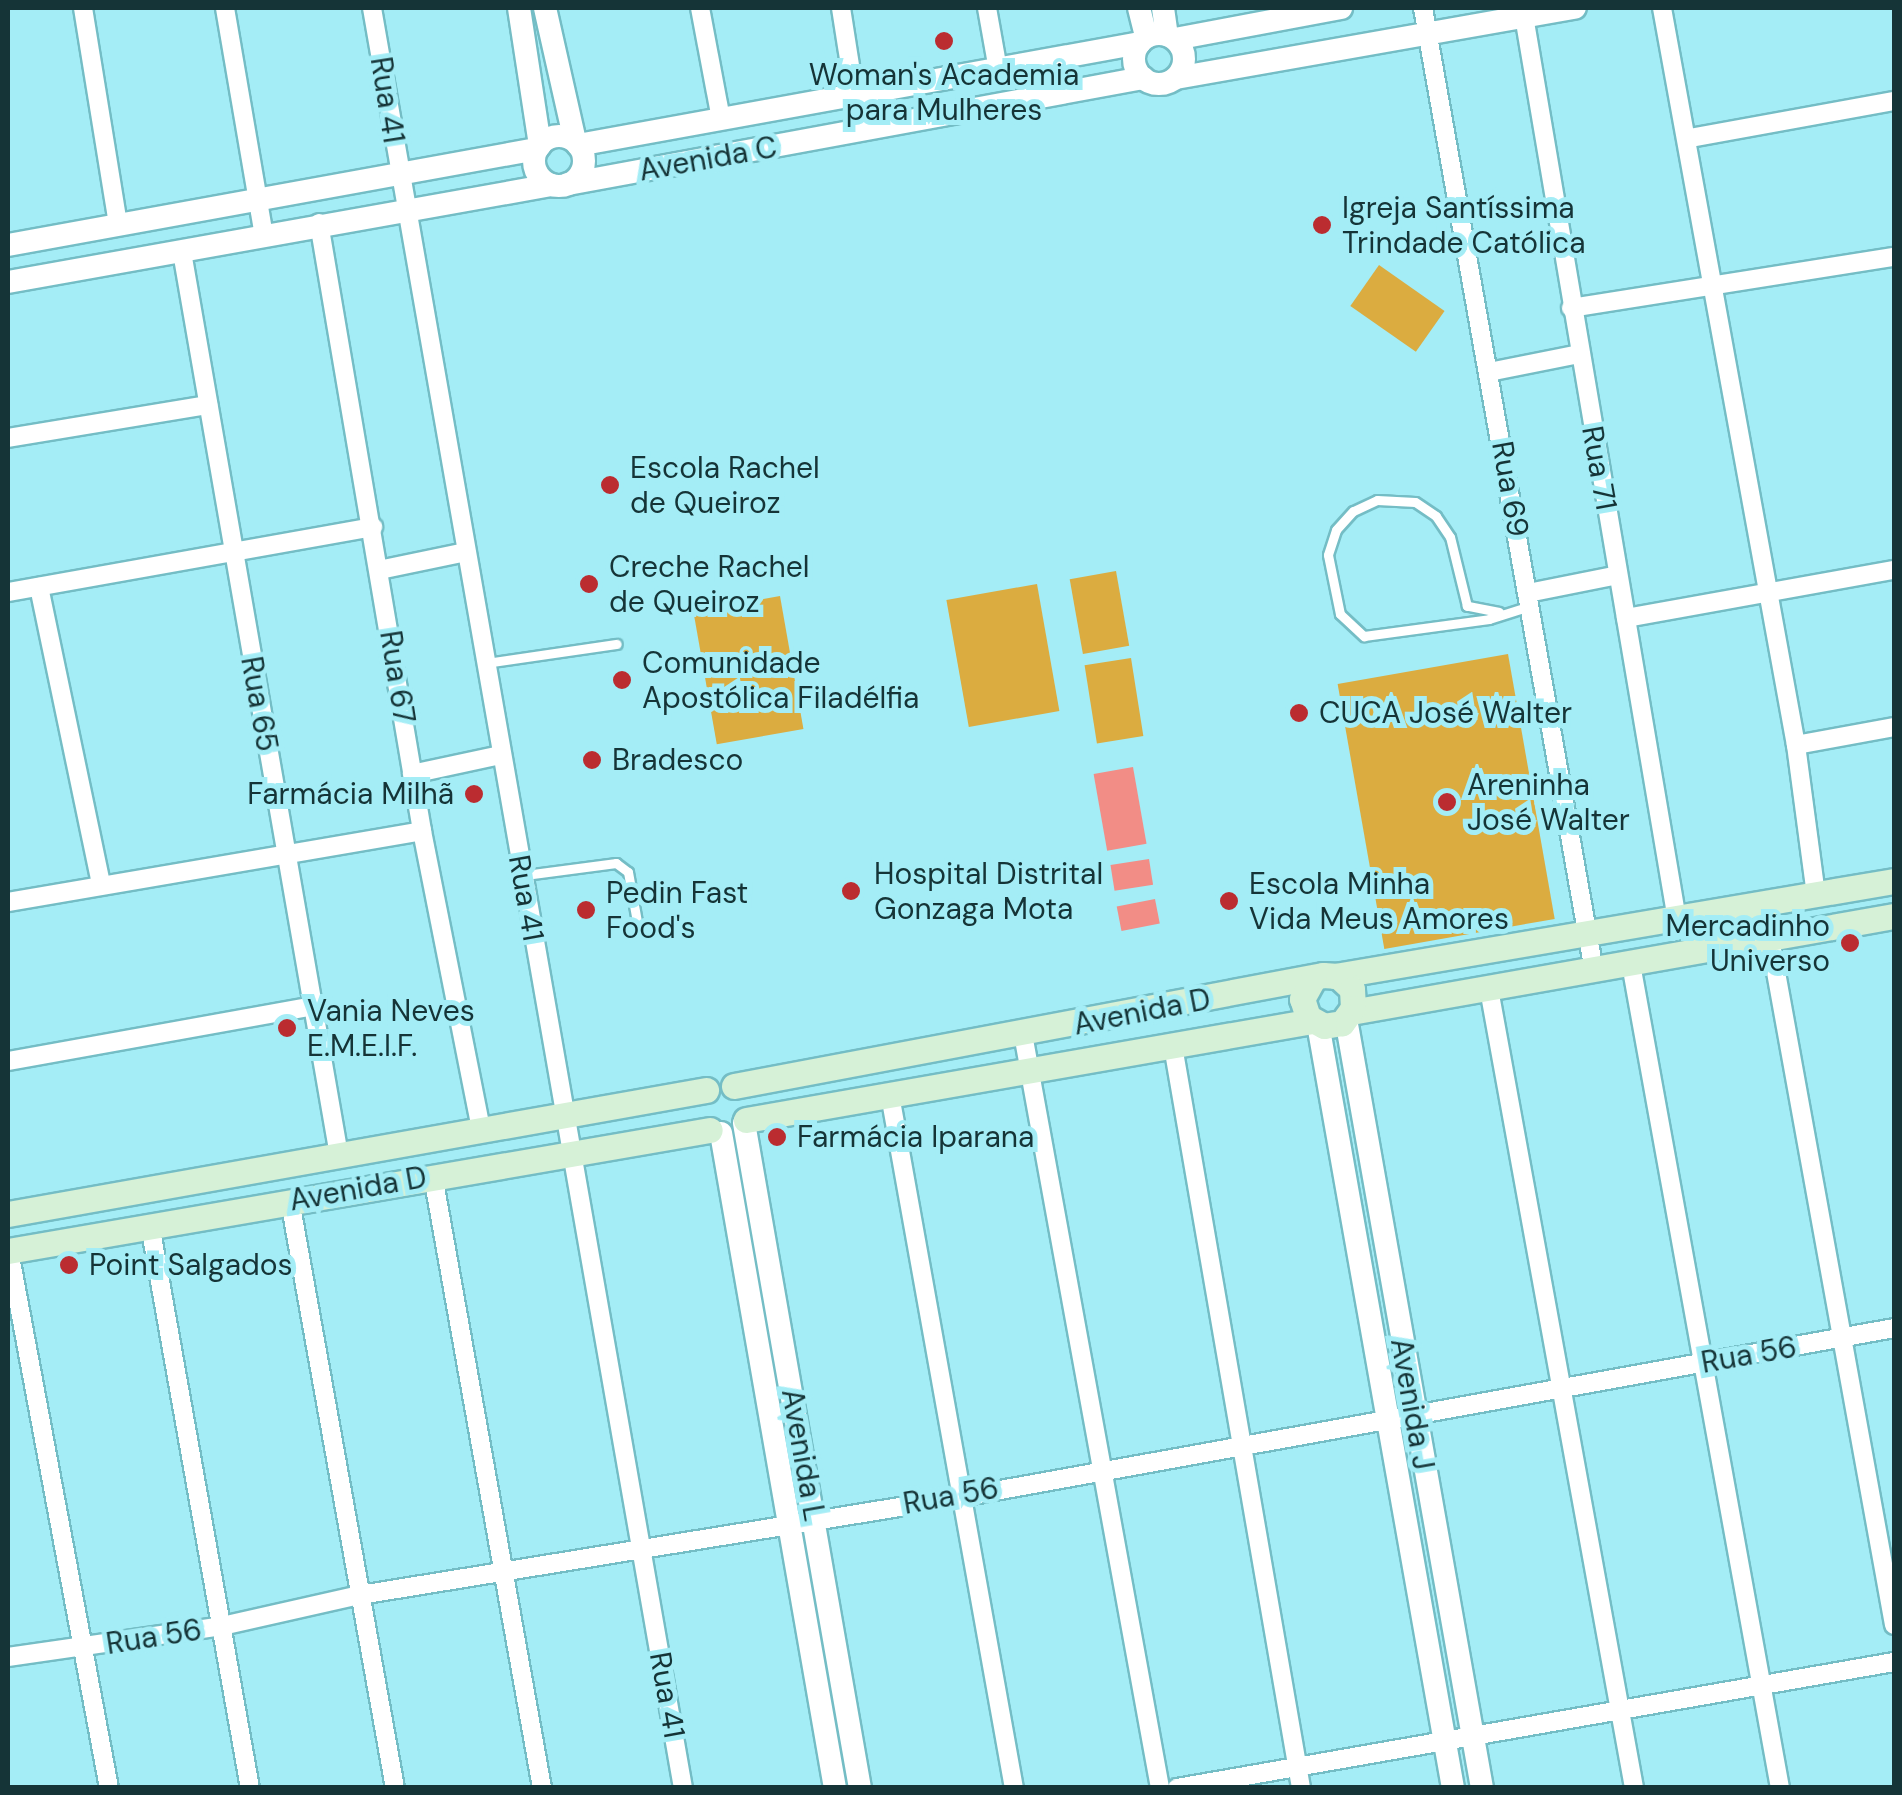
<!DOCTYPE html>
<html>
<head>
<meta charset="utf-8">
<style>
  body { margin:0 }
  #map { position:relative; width:1902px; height:1795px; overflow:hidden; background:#a4edf6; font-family:"DM Sans",sans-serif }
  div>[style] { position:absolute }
  .green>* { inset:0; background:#dbac40; transform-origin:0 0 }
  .water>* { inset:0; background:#f28d86; transform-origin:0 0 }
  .roads { filter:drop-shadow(2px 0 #74bdc5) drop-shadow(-2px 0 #74bdc5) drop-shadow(0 2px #74bdc5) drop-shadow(0 -2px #74bdc5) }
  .service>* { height:9px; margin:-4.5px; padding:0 4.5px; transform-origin:4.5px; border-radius:4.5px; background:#fff }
  .minor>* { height:18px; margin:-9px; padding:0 9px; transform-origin:9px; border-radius:9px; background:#fff }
  .tertiary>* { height:22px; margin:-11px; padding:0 11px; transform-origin:11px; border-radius:11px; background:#fff }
  .tertiary>.ring { margin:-11px; padding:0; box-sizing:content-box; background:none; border:22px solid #fff; border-radius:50% }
  .secondary>* { height:25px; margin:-12.5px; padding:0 12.5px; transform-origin:12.5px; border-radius:12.5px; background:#d6f1d7 }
  .dots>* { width:28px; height:28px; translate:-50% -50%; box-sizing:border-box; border:5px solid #a4edf6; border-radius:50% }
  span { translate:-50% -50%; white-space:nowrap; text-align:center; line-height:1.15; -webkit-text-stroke:10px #a4edf6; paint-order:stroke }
  .poi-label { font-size:30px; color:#153437 }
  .left { translate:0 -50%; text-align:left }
  .right { translate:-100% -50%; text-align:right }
  .street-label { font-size:30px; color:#153437 }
  .frame { position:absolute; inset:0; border:10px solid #153437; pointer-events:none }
</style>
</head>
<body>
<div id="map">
  <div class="green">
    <i style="left:1379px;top:265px;width:80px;height:50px;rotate:35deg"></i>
    <i style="left:1116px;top:571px;width:76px;height:47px;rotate:80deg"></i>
    <i style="left:1037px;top:584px;width:129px;height:92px;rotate:80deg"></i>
    <i style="left:780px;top:596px;width:135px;height:88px;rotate:80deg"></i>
    <i style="left:1508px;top:654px;width:269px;height:173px;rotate:80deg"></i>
    <i style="left:1131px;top:658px;width:79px;height:47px;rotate:81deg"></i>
  </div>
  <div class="water">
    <i style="left:1133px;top:767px;width:78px;height:40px;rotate:80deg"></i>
    <i style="left:1149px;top:859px;width:26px;height:39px;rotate:81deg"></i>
    <i style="left:1155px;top:899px;width:25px;height:39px;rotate:79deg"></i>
  </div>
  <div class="roads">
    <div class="service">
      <i style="left:1499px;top:612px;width:33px;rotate:-169deg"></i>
      <i style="left:1467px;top:606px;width:71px;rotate:-103.8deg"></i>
      <i style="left:1450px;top:537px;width:25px;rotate:-124deg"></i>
      <i style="left:1436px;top:516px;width:25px;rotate:-146deg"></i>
      <i style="left:1415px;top:502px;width:38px;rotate:-177deg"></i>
      <i style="left:1377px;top:500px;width:26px;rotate:155deg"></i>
      <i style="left:1353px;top:511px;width:25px;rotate:132deg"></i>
      <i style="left:1336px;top:530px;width:26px;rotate:108deg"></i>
      <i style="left:1328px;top:555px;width:60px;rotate:78.5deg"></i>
      <i style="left:1340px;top:614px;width:33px;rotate:43deg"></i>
      <i style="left:1364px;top:636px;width:126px;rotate:-7.7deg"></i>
      <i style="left:1489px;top:619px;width:43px;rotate:-17.6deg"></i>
      <i style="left:486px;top:663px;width:132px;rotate:-8.3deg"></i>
      <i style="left:525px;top:875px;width:92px;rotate:-7.5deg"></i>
      <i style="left:616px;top:863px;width:15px;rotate:37deg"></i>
      <i style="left:628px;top:872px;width:56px;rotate:79.7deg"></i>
    </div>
    <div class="minor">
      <i style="left:83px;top:8px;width:219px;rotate:80.8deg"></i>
      <i style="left:225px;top:8px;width:231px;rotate:80.3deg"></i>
      <i style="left:372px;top:8px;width:1807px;rotate:80.09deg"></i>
      <i style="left:700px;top:8px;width:113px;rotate:79.3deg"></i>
      <i style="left:841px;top:8px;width:123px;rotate:81.1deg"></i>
      <i style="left:987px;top:8px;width:63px;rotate:79.9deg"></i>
      <i style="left:1423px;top:8px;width:978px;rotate:79.93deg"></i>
      <i style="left:1662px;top:8px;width:749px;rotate:79.7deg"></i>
      <i style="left:1796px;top:745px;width:151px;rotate:82.4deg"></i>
      <i style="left:1524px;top:16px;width:917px;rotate:80.39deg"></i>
      <i style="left:1690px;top:138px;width:207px;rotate:-10.3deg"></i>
      <i style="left:319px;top:223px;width:617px;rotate:80.38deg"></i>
      <i style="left:422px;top:831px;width:305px;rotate:78.8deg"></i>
      <i style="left:182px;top:252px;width:917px;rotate:80.14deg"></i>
      <i style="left:1571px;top:308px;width:327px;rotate:-9deg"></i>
      <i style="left:1489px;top:372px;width:92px;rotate:-11.3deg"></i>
      <i style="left:8px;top:438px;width:203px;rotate:-9.4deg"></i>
      <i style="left:379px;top:570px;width:89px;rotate:-11.7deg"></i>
      <i style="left:39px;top:587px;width:303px;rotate:78.2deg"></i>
      <i style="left:8px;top:592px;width:371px;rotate:-10.1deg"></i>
      <i style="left:1528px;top:593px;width:92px;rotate:-11.3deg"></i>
      <i style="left:1626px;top:618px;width:272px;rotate:-10.2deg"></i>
      <i style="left:1796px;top:745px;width:100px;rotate:-10.4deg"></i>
      <i style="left:412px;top:774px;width:91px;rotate:-12.1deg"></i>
      <i style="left:8px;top:902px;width:420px;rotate:-9.7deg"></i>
      <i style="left:1770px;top:939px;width:697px;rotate:79.75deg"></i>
      <i style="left:1631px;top:964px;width:837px;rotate:79.75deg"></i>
      <i style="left:1489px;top:989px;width:812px;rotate:79.71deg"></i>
      <i style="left:1023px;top:1034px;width:766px;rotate:79.7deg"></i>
      <i style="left:1173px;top:1046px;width:753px;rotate:80.21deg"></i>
      <i style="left:8px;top:1061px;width:311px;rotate:-10.2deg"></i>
      <i style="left:890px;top:1095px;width:704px;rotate:79.86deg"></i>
      <i style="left:433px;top:1176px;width:622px;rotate:79.9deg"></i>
      <i style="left:290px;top:1201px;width:596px;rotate:79.86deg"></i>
      <i style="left:150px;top:1225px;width:572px;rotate:79.93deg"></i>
      <i style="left:9px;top:1251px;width:546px;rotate:79.45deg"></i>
      <i style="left:8px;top:1657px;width:216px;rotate:-8.2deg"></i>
      <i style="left:222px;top:1626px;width:141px;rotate:-12.7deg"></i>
      <i style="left:360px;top:1595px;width:615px;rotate:-9.26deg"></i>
      <i style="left:967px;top:1496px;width:942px;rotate:-10.27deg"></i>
      <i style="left:1177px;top:1788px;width:728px;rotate:-9.97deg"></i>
    </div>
    <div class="tertiary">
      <i style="left:519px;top:8px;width:139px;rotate:81.3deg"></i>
      <i style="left:545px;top:8px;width:136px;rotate:77.3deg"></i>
      <i style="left:1139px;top:8px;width:30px;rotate:76deg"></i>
      <i style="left:1163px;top:8px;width:27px;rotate:82deg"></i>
      <i class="ring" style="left:1134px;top:34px;width:28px;height:28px"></i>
      <i style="left:1175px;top:39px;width:169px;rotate:-10.6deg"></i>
      <i style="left:1176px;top:78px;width:405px;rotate:-10deg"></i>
      <i class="ring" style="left:534px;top:136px;width:28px;height:28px"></i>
      <i style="left:578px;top:145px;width:571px;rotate:-10.29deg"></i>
      <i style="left:568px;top:184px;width:585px;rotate:-10.45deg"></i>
      <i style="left:8px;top:245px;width:538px;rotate:-10.29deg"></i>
      <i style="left:8px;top:282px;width:552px;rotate:-10.13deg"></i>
      <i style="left:1346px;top:1019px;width:781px;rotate:79.97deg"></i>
      <i style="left:1318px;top:1024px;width:776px;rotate:79.98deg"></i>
      <i style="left:744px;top:1123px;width:675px;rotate:80.11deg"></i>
      <i style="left:721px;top:1133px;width:665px;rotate:80.13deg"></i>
    </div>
    <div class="secondary">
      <i style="left:1335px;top:976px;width:567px;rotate:-9.65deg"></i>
      <i style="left:1351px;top:1012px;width:551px;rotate:-10.03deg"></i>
      <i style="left:734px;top:1086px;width:599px;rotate:-10.67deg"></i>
      <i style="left:1323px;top:975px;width:15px;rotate:4deg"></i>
      <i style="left:1338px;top:976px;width:19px;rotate:43deg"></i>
      <i style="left:1352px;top:989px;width:19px;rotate:87deg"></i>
      <i style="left:1353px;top:1008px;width:19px;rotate:126deg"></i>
      <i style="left:1342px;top:1023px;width:18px;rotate:171deg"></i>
      <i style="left:1324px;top:1026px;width:18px;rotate:-151deg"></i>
      <i style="left:1308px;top:1017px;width:19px;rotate:-108deg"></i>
      <i style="left:1302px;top:999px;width:23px;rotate:-61deg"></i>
      <i style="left:746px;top:1120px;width:575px;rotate:-9.92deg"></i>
      <i style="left:8px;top:1214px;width:709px;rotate:-10.07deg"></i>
      <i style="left:8px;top:1251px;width:712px;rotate:-9.78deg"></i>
    </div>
  </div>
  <div class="dots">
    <i style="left:944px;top:41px;background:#bb2c30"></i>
    <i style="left:1322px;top:225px;background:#bb2c30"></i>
    <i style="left:610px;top:485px;background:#bb2c30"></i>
    <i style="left:589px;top:584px;background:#bb2c30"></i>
    <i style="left:622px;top:680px;background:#bb2c30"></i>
    <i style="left:1299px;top:713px;background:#bb2c30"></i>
    <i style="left:592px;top:760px;background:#bb2c30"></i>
    <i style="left:474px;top:794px;background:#bb2c30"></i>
    <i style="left:1447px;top:802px;background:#bb2c30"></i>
    <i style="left:851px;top:891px;background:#bb2c30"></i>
    <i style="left:1229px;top:901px;background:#bb2c30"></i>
    <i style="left:586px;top:910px;background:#bb2c30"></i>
    <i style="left:1850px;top:943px;background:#bb2c30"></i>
    <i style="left:287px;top:1028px;background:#bb2c30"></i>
    <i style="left:777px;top:1137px;background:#bb2c30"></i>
    <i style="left:69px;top:1265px;background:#bb2c30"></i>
  </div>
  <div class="poi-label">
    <span style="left:944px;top:92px">Woman's Academia<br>para Mulheres</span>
    <span class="left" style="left:1342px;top:225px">Igreja Santíssima<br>Trindade Católica</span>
    <span class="left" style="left:630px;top:485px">Escola Rachel<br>de Queiroz</span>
    <span class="left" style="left:609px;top:584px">Creche Rachel<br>de Queiroz</span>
    <span class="left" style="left:642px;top:680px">Comunidade<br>Apostólica Filadélfia</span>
    <span class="left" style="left:1319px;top:713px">CUCA José Walter</span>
    <span class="left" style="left:612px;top:760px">Bradesco</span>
    <span class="left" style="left:1467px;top:802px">Areninha<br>José Walter</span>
    <span class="right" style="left:454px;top:794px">Farmácia Milhã</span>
    <span class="left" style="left:874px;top:891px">Hospital Distrital<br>Gonzaga Mota</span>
    <span class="left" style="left:1249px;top:901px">Escola Minha<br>Vida Meus Amores</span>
    <span class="left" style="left:606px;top:910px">Pedin Fast<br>Food's</span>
    <span class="right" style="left:1830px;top:943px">Mercadinho<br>Universo</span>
    <span class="left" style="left:307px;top:1028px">Vania Neves<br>E.M.E.I.F.</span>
    <span class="left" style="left:797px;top:1137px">Farmácia Iparana</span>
    <span class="left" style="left:89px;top:1265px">Point Salgados</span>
  </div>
  <div class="street-label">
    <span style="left:387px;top:100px;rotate:81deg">Rua 41</span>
    <span style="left:708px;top:159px;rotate:-10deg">Avenida C</span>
    <span style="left:1599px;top:468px;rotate:80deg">Rua 71</span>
    <span style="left:1510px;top:489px;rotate:80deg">Rua 69</span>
    <span style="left:397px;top:677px;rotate:81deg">Rua 67</span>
    <span style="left:259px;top:704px;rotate:80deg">Rua 65</span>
    <span style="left:526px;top:898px;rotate:80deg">Rua 41</span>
    <span style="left:1142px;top:1012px;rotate:-11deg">Avenida D</span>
    <span style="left:358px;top:1189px;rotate:-10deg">Avenida D</span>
    <span style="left:1749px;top:1355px;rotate:-10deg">Rua 56</span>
    <span style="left:1412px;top:1404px;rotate:80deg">Avenida J</span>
    <span style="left:803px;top:1455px;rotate:80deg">Avenida L</span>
    <span style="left:951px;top:1496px;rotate:-10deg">Rua 56</span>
    <span style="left:154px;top:1637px;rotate:-9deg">Rua 56</span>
    <span style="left:667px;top:1695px;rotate:80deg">Rua 41</span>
  </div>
  <div class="frame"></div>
</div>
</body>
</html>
